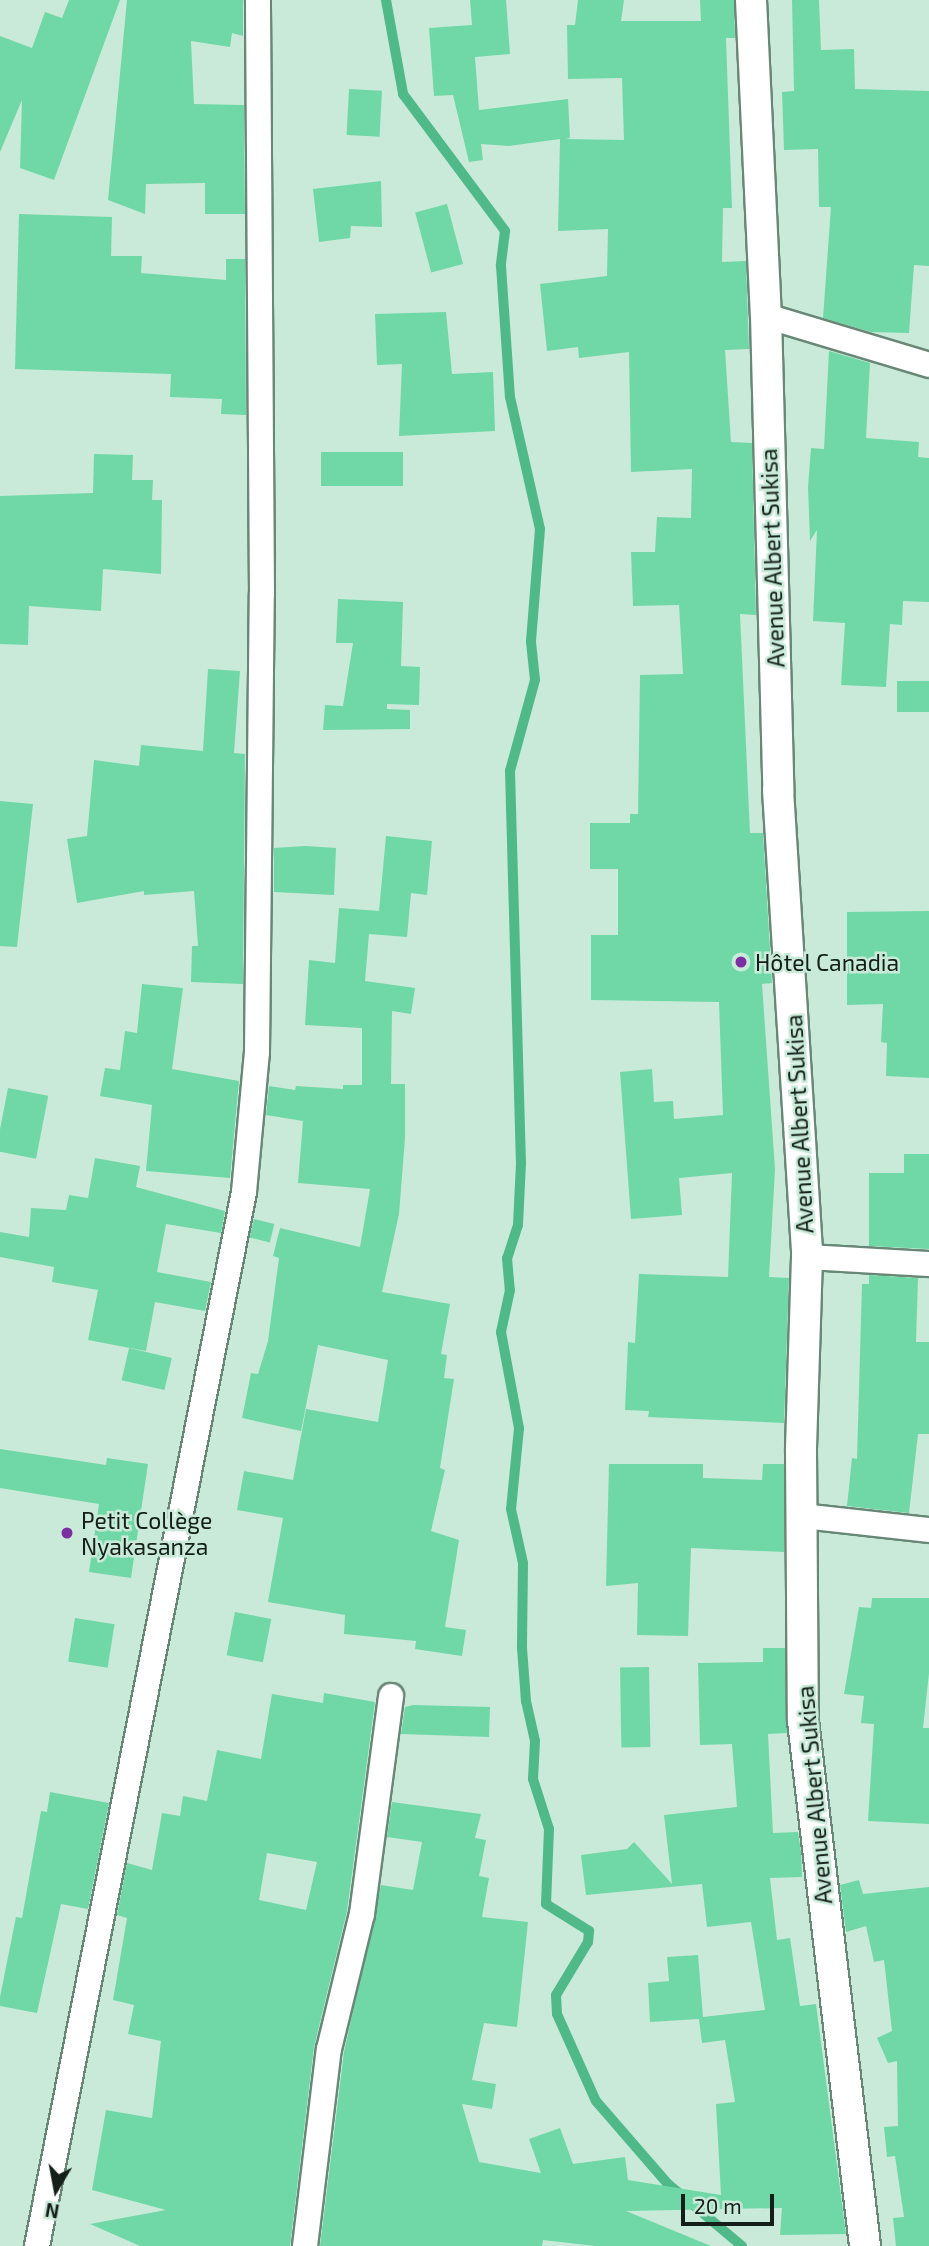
<!DOCTYPE html>
<html>
<head>
<meta charset="utf-8">
<style>
  body { margin:0 }
  #map { position:relative; width:929px; height:2246px; overflow:hidden; background:#c9ead8; font-family:"Exo 2",sans-serif }
  div>[style] { position:absolute }
  .stream>* { height:10px; margin:-5px; padding:0 5px; transform-origin:5px; border-radius:5px; background:#50b98a }
  .building>* { inset:0; background:#70d8a7; transform-origin:0 0 }
  .roads { filter:drop-shadow(2px 0 #688776) drop-shadow(-2px 0 #688776) drop-shadow(0 2px #688776) drop-shadow(0 -2px #688776) }
  .minor>* { height:24px; margin:-12px; padding:0 12px; transform-origin:12px; border-radius:12px; background:#fff }
  .tertiary>* { height:30px; margin:-15px; padding:0 15px; transform-origin:15px; border-radius:15px; background:#fff }
  .dots>* { width:19px; height:19px; translate:-50% -50%; box-sizing:border-box; border:4px solid #c9ead8; border-radius:50% }
  span { translate:-50% -50%; white-space:nowrap; text-align:center; line-height:1.15; -webkit-text-stroke:5px #c9ead8; paint-order:stroke }
  .street-label { font-size:23px; color:#131f18 }
  .poi-label { font-size:23px; color:#131f18 }
  .left { translate:0 -50%; text-align:left }
  .north { position:absolute; left:21px; top:2155px; width:70px; height:70px; -webkit-text-stroke:5px #c9ead8; paint-order:stroke; rotate:190deg; font-size:19px; font-weight:700; line-height:28px; text-align:center; color:#131f18 }
  .north::after { content:''; display:block; margin:auto; width:24px; height:32px; background:#131f18; clip-path:polygon(50% 0,100% 100%,50% 72%,0 100%) }
  .scale { position:absolute; left:681px; top:2194px; width:93px; height:32px; box-sizing:border-box; border:4px solid #131f18; border-top:0; padding-left:9px; font-size:21px; line-height:24px; white-space:nowrap; color:#131f18; -webkit-text-stroke:5px #c9ead8; paint-order:stroke }
</style>
</head>
<body>
<div id="map">
  <div class="stream">
    <i style="left:386px;top:0;width:96px;rotate:79.7deg"></i>
    <i style="left:403px;top:94px;width:171px;rotate:53.3deg"></i>
    <i style="left:505px;top:231px;width:35px;rotate:97deg"></i>
    <i style="left:501px;top:266px;width:131px;rotate:86.1deg"></i>
    <i style="left:510px;top:397px;width:135px;rotate:77.2deg"></i>
    <i style="left:540px;top:529px;width:113px;rotate:94.6deg"></i>
    <i style="left:531px;top:642px;width:38px;rotate:84deg"></i>
    <i style="left:535px;top:680px;width:94px;rotate:105.4deg"></i>
    <i style="left:510px;top:771px;width:392px;rotate:88.4deg"></i>
    <i style="left:521px;top:1163px;width:62px;rotate:92.8deg"></i>
    <i style="left:518px;top:1225px;width:35px;rotate:108deg"></i>
    <i style="left:507px;top:1258px;width:32px;rotate:85deg"></i>
    <i style="left:510px;top:1290px;width:43px;rotate:102.1deg"></i>
    <i style="left:501px;top:1332px;width:98px;rotate:79.4deg"></i>
    <i style="left:519px;top:1428px;width:81px;rotate:95.6deg"></i>
    <i style="left:511px;top:1509px;width:55px;rotate:77.5deg"></i>
    <i style="left:523px;top:1563px;width:85px;rotate:90.7deg"></i>
    <i style="left:522px;top:1648px;width:53px;rotate:85.7deg"></i>
    <i style="left:526px;top:1701px;width:41px;rotate:77.3deg"></i>
    <i style="left:535px;top:1741px;width:38px;rotate:93deg"></i>
    <i style="left:533px;top:1779px;width:52px;rotate:72.3deg"></i>
    <i style="left:549px;top:1829px;width:75px;rotate:92.3deg"></i>
    <i style="left:546px;top:1904px;width:51px;rotate:32.1deg"></i>
    <i style="left:589px;top:1931px;width:11px;rotate:95deg"></i>
    <i style="left:588px;top:1942px;width:62px;rotate:121.1deg"></i>
    <i style="left:556px;top:1995px;width:19px;rotate:87deg"></i>
    <i style="left:557px;top:2014px;width:95px;rotate:65.9deg"></i>
    <i style="left:596px;top:2101px;width:108px;rotate:49.1deg"></i>
    <i style="left:667px;top:2183px;width:98px;rotate:40deg"></i>
  </div>
  <div class="building">
    <i style="clip-path:polygon(69px 0,120px 0,54px 180px,20px 168px,22px 100px,0 152px,0 36px,32px 48px,45px 12px,62px 18px)"></i>
    <i style="clip-path:polygon(127px 0,243px 0,243px 36px,232px 33px,230px 47px,191px 41px,194px 104px,244px 105px,245px 214px,205px 214px,205px 183px,146px 184px,145px 214px,108px 200px)"></i>
    <i style="clip-path:polygon(470px 0,506px 0,510px 54px,475px 57px,479px 110px,568px 99px,570px 138px,566px 139px,624px 140px,622px 78px,568px 79px,567px 25px,575px 25px,578px 0,624px 0,621px 21px,701px 21px,700px 0,734px 0,735px 38px,726px 38px,732px 208px,723px 208px,722px 262px,746px 261px,749px 349px,725px 350px,731px 442px,752px 443px,756px 615px,740px 614px,750px 833px,763px 833px,772px 983px,762px 984px,775px 1169px,769px 1277px,789px 1278px,784px 1423px,648px 1417px,649px 1411px,625px 1410px,628px 1342px,635px 1343px,639px 1274px,728px 1277px,732px 1173px,679px 1178px,682px 1215px,631px 1219px,620px 1072px,652px 1069px,654px 1102px,673px 1101px,674px 1119px,723px 1115px,719px 1002px,591px 1000px,591px 935px,618px 935px,618px 869px,590px 869px,590px 823px,630px 823px,630px 814px,638px 814px,640px 675px,683px 674px,679px 605px,633px 606px,631px 552px,655px 552px,657px 517px,691px 518px,692px 469px,631px 472px,629px 352px,579px 358px,578px 347px,547px 351px,540px 284px,607px 276px,608px 229px,558px 231px,560px 139px,509px 146px,481px 144px,483px 160px,469px 162px,453px 95px,434px 96px,429px 28px,472px 25px)"></i>
    <i style="clip-path:polygon(792px 0,819px 0,821px 50px,854px 49px,855px 89px,929px 91px,929px 266px,914px 265px,909px 333px,871px 332px,823px 318px,831px 207px,819px 207px,818px 149px,784px 150px,782px 92px,794px 91px)"></i>
    <i style="left:349px;top:89px;width:33px;height:46px;rotate:3deg"></i>
    <i style="clip-path:polygon(381px 181px,382px 227px,351px 226px,350px 238px,319px 242px,313px 189px)"></i>
    <i style="left:447px;top:204px;width:62px;height:33px;rotate:75deg"></i>
    <i style="clip-path:polygon(19px 214px,112px 217px,111px 256px,142px 256px,141px 273px,226px 280px,226px 259px,245px 259px,246px 415px,221px 414px,222px 399px,170px 397px,171px 374px,15px 369px)"></i>
    <i style="clip-path:polygon(446px 312px,452px 374px,493px 372px,495px 431px,399px 436px,402px 364px,377px 365px,375px 314px)"></i>
    <i style="clip-path:polygon(829px 351px,870px 363px,866px 438px,919px 442px,918px 457px,929px 458px,929px 602px,903px 601px,902px 625px,890px 624px,886px 687px,841px 685px,845px 623px,813px 621px,817px 530px,810px 541px,808px 487px,811px 448px,824px 449px)"></i>
    <i style="left:321px;top:452px;width:82px;height:34px"></i>
    <i style="clip-path:polygon(94px 454px,133px 455px,132px 480px,153px 480px,152px 500px,162px 500px,161px 574px,103px 569px,101px 611px,29px 606px,28px 645px,0 644px,0 496px,93px 493px)"></i>
    <i style="clip-path:polygon(338px 599px,403px 602px,401px 666px,420px 667px,419px 705px,387px 704px,387px 709px,410px 710px,410px 729px,323px 730px,325px 705px,343px 706px,353px 643px,336px 643px)"></i>
    <i style="clip-path:polygon(208px 669px,240px 671px,234px 753px,245px 754px,243px 984px,191px 982px,192px 946px,198px 946px,194px 891px,144px 895px,144px 891px,77px 903px,67px 839px,87px 836px,94px 760px,139px 766px,141px 745px,203px 751px)"></i>
    <i style="left:897px;top:681px;width:32px;height:31px"></i>
    <i style="clip-path:polygon(0 801px,33px 804px,17px 947px,0 946px)"></i>
    <i style="clip-path:polygon(386px 836px,432px 841px,427px 895px,411px 893px,407px 937px,369px 934px,365px 981px,415px 988px,411px 1014px,392px 1011px,391px 1084px,405px 1084px,405px 1138px,399px 1214px,382px 1292px,450px 1304px,441px 1354px,447px 1355px,444px 1378px,454px 1379px,440px 1468px,445px 1470px,431px 1531px,459px 1540px,445px 1627px,466px 1630px,462px 1656px,415px 1649px,416px 1641px,344px 1634px,345px 1615px,268px 1602px,283px 1518px,237px 1510px,244px 1471px,293px 1480px,306px 1409px,378px 1422px,388px 1360px,318px 1345px,301px 1431px,242px 1418px,251px 1373px,258px 1374px,268px 1341px,279px 1258px,273px 1256px,280px 1228px,360px 1247px,370px 1189px,298px 1183px,303px 1121px,266px 1115px,269px 1086px,295px 1090px,296px 1086px,343px 1089px,343px 1085px,362px 1085px,362px 1028px,305px 1025px,309px 960px,335px 963px,339px 908px,379px 911px)"></i>
    <i style="clip-path:polygon(305px 846px,336px 848px,334px 895px,274px 892px,274px 848px)"></i>
    <i style="clip-path:polygon(929px 911px,929px 1078px,886px 1076px,887px 1043px,881px 1042px,883px 1004px,847px 1005px,847px 912px)"></i>
    <i style="clip-path:polygon(142px 984px,183px 988px,172px 1069px,239px 1081px,230px 1178px,146px 1171px,152px 1105px,100px 1096px,105px 1068px,120px 1070px,125px 1031px,137px 1033px)"></i>
    <i style="left:8px;top:1088px;width:41px;height:64px;rotate:11deg"></i>
    <i style="clip-path:polygon(904px 1154px,929px 1154px,929px 1249px,869px 1246px,869px 1173px,904px 1173px)"></i>
    <i style="clip-path:polygon(95px 1158px,140px 1166px,136px 1187px,225px 1211px,221px 1233px,166px 1224px,157px 1272px,211px 1282px,205px 1311px,155px 1302px,146px 1351px,88px 1340px,98px 1290px,52px 1282px,54px 1267px,0 1257px,0 1232px,29px 1237px,31px 1208px,66px 1210px,69px 1195px,88px 1198px)"></i>
    <i style="left:254px;top:1219px;width:21px;height:19px;rotate:14deg"></i>
    <i style="clip-path:polygon(869px 1275px,918px 1278px,916px 1342px,929px 1342px,929px 1434px,918px 1434px,909px 1513px,847px 1506px,852px 1458px,857px 1459px,862px 1284px,869px 1284px)"></i>
    <i style="left:129px;top:1348px;width:44px;height:33px;rotate:13deg"></i>
    <i style="clip-path:polygon(0 1449px,106px 1465px,107px 1458px,148px 1464px,131px 1578px,89px 1572px,99px 1504px,0 1488px)"></i>
    <i style="clip-path:polygon(609px 1464px,703px 1464px,703px 1478px,762px 1480px,763px 1464px,784px 1464px,784px 1552px,691px 1548px,688px 1636px,637px 1635px,638px 1583px,606px 1586px)"></i>
    <i style="clip-path:polygon(872px 1598px,929px 1598px,929px 1673px,923px 1728px,929px 1728px,929px 1824px,868px 1821px,874px 1724px,861px 1723px,864px 1696px,844px 1694px,859px 1607px,871px 1608px)"></i>
    <i style="left:235px;top:1612px;width:37px;height:44px;rotate:11deg"></i>
    <i style="left:75px;top:1618px;width:40px;height:44px;rotate:9deg"></i>
    <i style="clip-path:polygon(763px 1648px,785px 1648px,787px 1733px,768px 1734px,773px 1833px,798px 1832px,801px 1852px,802px 1877px,770px 1878px,777px 1940px,790px 1938px,800px 2006px,816px 2004px,846px 2234px,780px 2235px,782px 2208px,626px 2211px,711px 2246px,595px 2246px,543px 2240px,542px 2246px,320px 2246px,344px 2052px,381px 1885px,413px 1890px,422px 1842px,387px 1837px,392px 1802px,481px 1814px,475px 1838px,486px 1840px,479px 1876px,489px 1878px,482px 1917px,528px 1922px,517px 2027px,484px 2023px,472px 2080px,496px 2084px,492px 2109px,462px 2104px,479px 2162px,541px 2173px,529px 2139px,560px 2128px,573px 2164px,625px 2157px,628px 2180px,721px 2195px,716px 2104px,735px 2102px,725px 2040px,702px 2043px,699px 2019px,650px 2022px,648px 1983px,669px 1981px,667px 1957px,698px 1955px,703px 2017px,765px 2010px,751px 1922px,707px 1927px,702px 1884px,586px 1895px,581px 1855px,627px 1849px,634px 1842px,672px 1884px,664px 1815px,737px 1807px,732px 1744px,700px 1745px,698px 1663px,763px 1662px)"></i>
    <i style="left:649px;top:1667px;width:80px;height:29px;rotate:89deg"></i>
    <i style="clip-path:polygon(evenodd,324px 1693px,375px 1702px,347px 1911px,314px 2047px,290px 2246px,140px 2246px,90px 2224px,166px 2210px,92px 2190px,106px 2110px,152px 2118px,161px 2041px,128px 2034px,134px 2005px,113px 2000px,127px 1918px,117px 1915px,127px 1863px,152px 1870px,162px 1813px,180px 1816px,183px 1796px,207px 1801px,217px 1750px,261px 1759px,272px 1694px,323px 1703px,324px 1693px,267px 1853px,317px 1862px,306px 1910px,259px 1900px,267px 1853px)"></i>
    <i style="clip-path:polygon(413px 1705px,490px 1707px,489px 1737px,401px 1734px,405px 1707px)"></i>
    <i style="clip-path:polygon(50px 1792px,109px 1803px,88px 1909px,61px 1904px,37px 2013px,0 2006px,0 1997px,16px 1917px,22px 1918px,41px 1811px,47px 1812px)"></i>
    <i style="clip-path:polygon(859px 1880px,863px 1894px,929px 1887px,929px 2246px,896px 2246px,893px 2218px,904px 2217px,895px 2156px,887px 2157px,884px 2127px,898px 2126px,897px 2061px,888px 2063px,877px 2038px,892px 2031px,884px 1960px,874px 1962px,866px 1926px,846px 1932px,840px 1885px)"></i>
  </div>
  <div class="roads">
    <div class="minor">
      <i style="left:766px;top:316px;width:170px;rotate:16.7deg"></i>
      <i style="left:807px;top:1257px;width:122px;rotate:3.3deg"></i>
      <i style="left:802px;top:1516px;width:128px;rotate:6.3deg"></i>
      <i style="left:37px;top:2246px;width:1074px;rotate:-78.89deg"></i>
      <i style="left:244px;top:1192px;width:141px;rotate:-84.7deg"></i>
      <i style="left:257px;top:1052px;width:458px;rotate:-89.4deg"></i>
      <i style="left:262px;top:594px;width:594px;rotate:-90.39deg"></i>
      <i style="left:305px;top:2246px;width:198px;rotate:-83.1deg"></i>
      <i style="left:329px;top:2049px;width:139px;rotate:-76.3deg"></i>
      <i style="left:362px;top:1914px;width:220px;rotate:-82.4deg"></i>
    </div>
    <div class="tertiary">
      <i style="left:751px;top:0;width:316px;rotate:87.3deg"></i>
      <i style="left:766px;top:316px;width:474px;rotate:88.5deg"></i>
      <i style="left:778px;top:790px;width:468px;rotate:86.4deg"></i>
      <i style="left:807px;top:1257px;width:194px;rotate:91.8deg"></i>
      <i style="left:801px;top:1451px;width:270px;rotate:89.6deg"></i>
      <i style="left:803px;top:1721px;width:529px;rotate:83.26deg"></i>
    </div>
  </div>
  <div class="dots">
    <i style="left:741px;top:962px;background:#7b30a2"></i>
    <i style="left:67px;top:1533px;background:#7b30a2"></i>
  </div>
  <div class="street-label">
    <span style="left:772px;top:558px;rotate:-92deg">Avenue Albert Sukisa</span>
    <span style="left:799px;top:1124px;rotate:-93deg">Avenue Albert Sukisa</span>
    <span style="left:814px;top:1795px;rotate:-95deg">Avenue Albert Sukisa</span>
  </div>
  <div class="poi-label">
    <span class="left" style="left:755px;top:962px">Hôtel Canadia</span>
    <span class="left" style="left:81px;top:1533px">Petit Collège<br>Nyakasanza</span>
  </div>
  <div class="north">N</div>
  <div class="scale">20 m</div>
</div>
</body>
</html>
